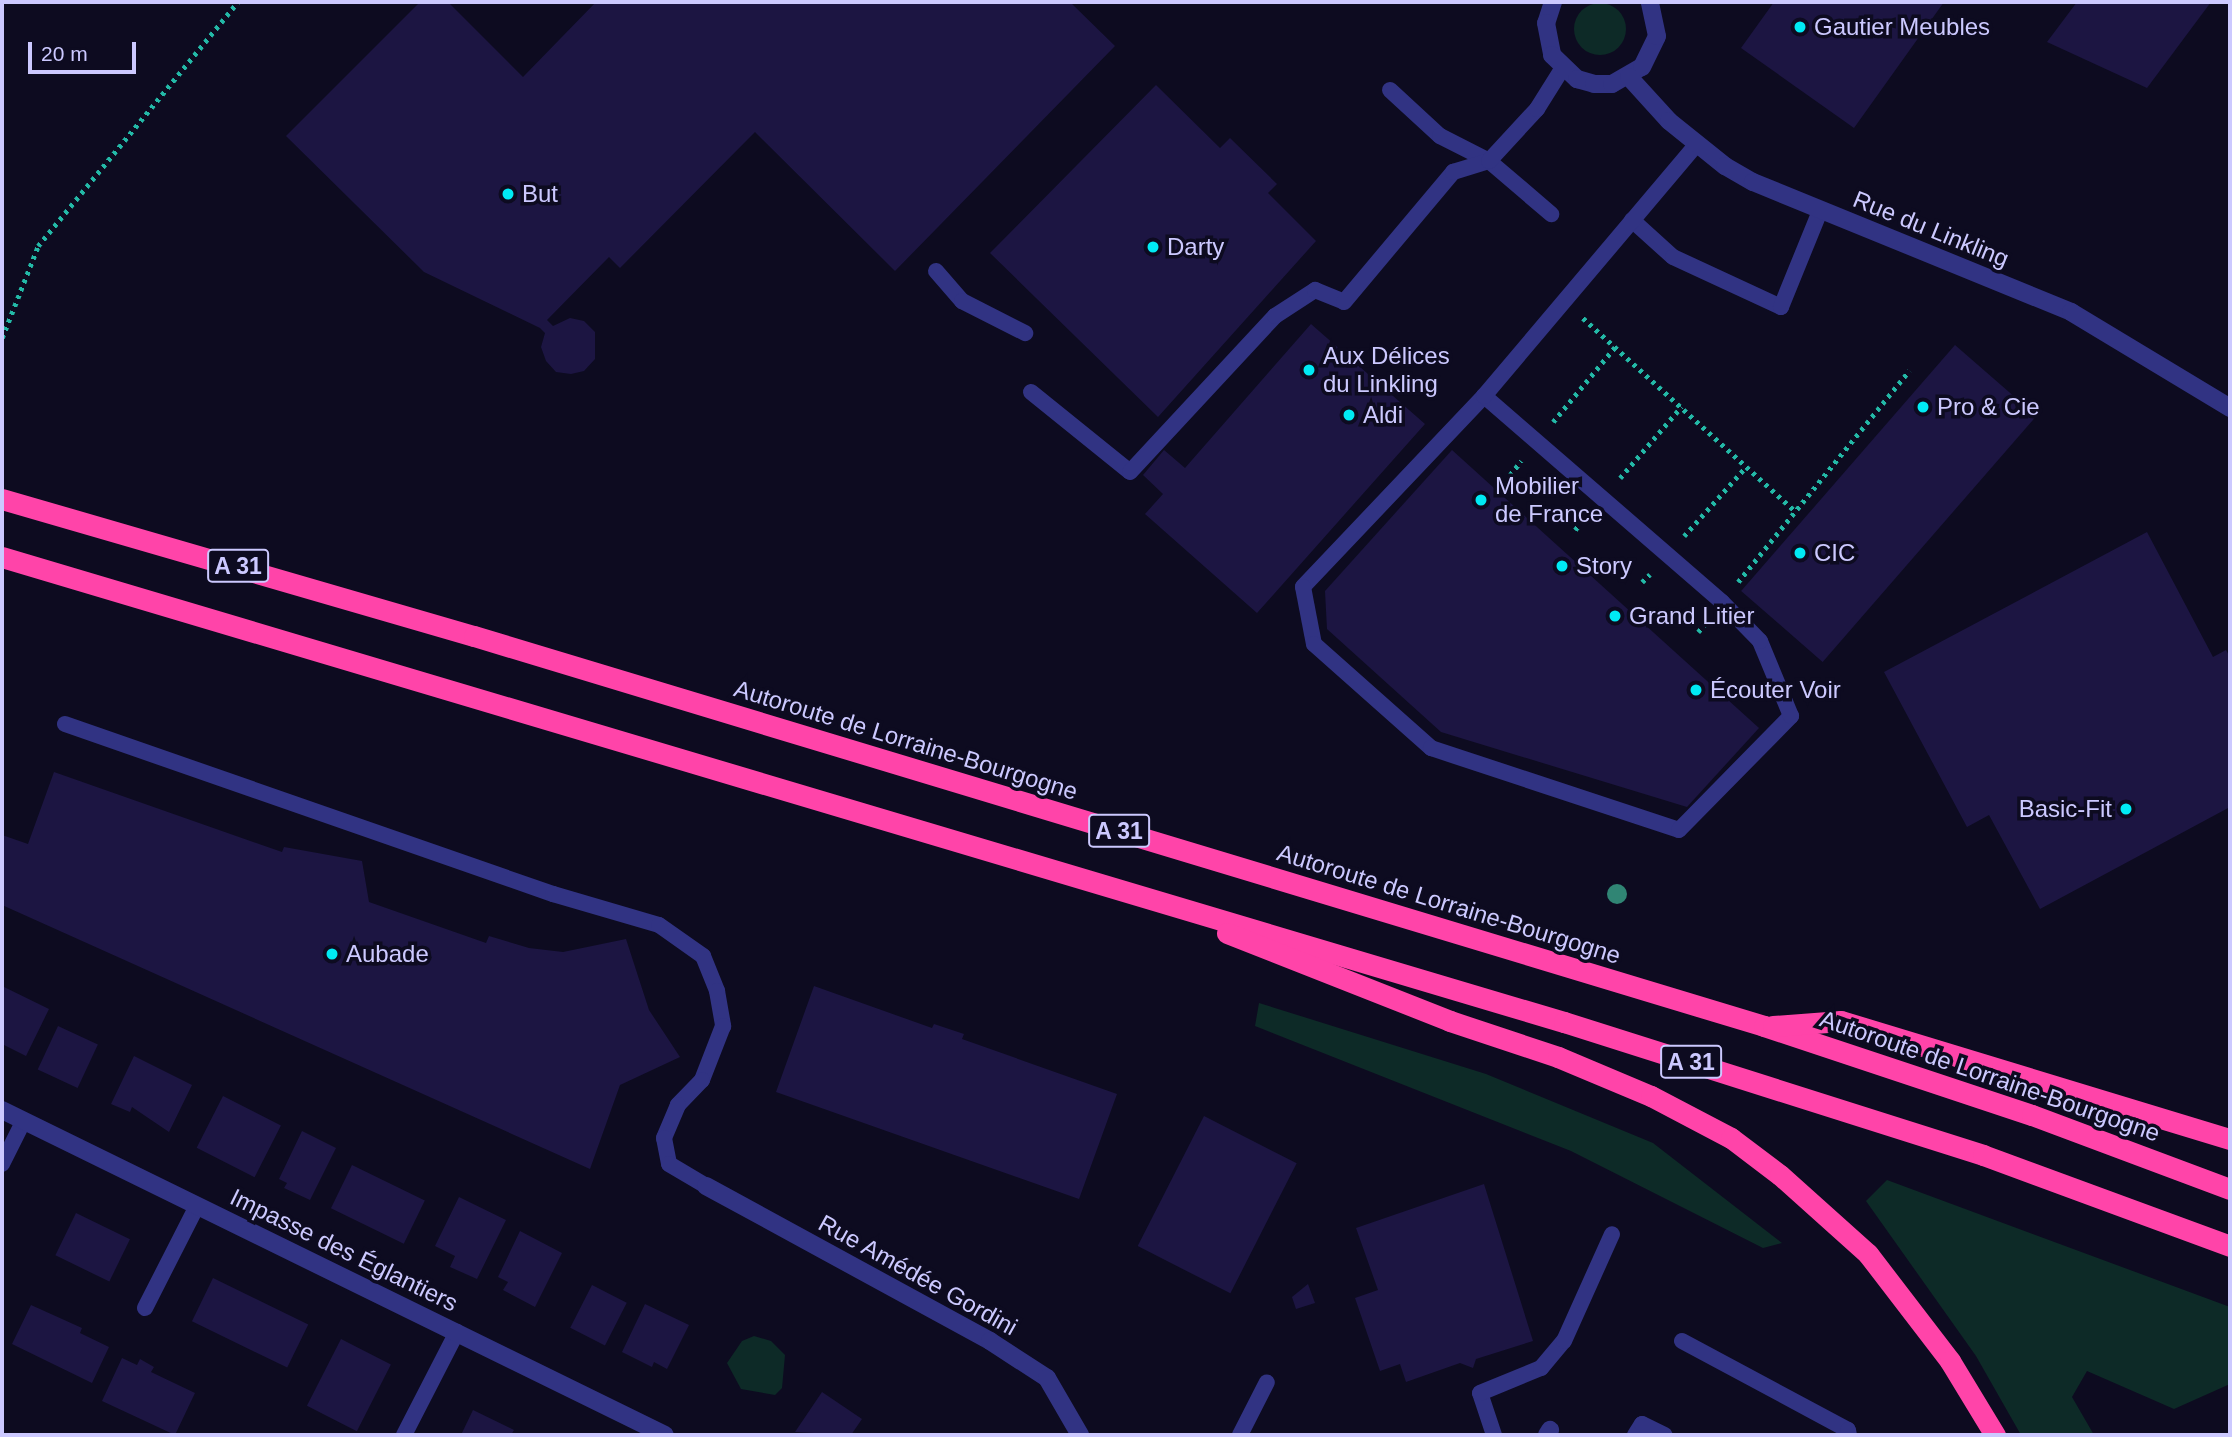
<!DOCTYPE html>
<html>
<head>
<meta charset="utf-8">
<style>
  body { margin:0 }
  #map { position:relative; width:2232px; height:1437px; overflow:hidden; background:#0d0b20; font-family:Arial,sans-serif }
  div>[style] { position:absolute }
  .green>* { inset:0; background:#0d2a27 }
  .round { border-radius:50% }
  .building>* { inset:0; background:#1c1542; transform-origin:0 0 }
  .path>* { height:4.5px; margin-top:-2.25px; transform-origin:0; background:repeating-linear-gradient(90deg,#23b9a7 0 3.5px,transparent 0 8.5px) }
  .service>* { height:16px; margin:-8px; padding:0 8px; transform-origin:8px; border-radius:8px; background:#313383 }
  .minor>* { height:18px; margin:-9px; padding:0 9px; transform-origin:9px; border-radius:9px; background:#313383 }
  .motorway>* { height:21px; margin:-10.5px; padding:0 10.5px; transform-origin:10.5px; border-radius:10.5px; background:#ff44a9 }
  .trees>* { width:20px; height:20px; margin:-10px; border-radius:50%; background:#308574 }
  .dots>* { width:19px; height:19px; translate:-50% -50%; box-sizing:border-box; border:4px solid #0d0b20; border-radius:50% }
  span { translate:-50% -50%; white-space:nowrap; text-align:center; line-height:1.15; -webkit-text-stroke:7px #0d0b20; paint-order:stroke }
  .shield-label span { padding:2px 5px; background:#0d0b20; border:2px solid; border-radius:5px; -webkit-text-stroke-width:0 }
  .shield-label { font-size:23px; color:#ccc9ff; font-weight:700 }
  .poi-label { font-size:24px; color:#ccc9ff }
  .left { translate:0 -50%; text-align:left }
  .right { translate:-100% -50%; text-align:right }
  .street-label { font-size:24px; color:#ccc9ff }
  .frame { position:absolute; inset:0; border:4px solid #ccc9ff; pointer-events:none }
  .scale { position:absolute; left:28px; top:42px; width:108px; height:32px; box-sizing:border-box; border:4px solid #ccc9ff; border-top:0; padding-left:9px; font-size:21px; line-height:24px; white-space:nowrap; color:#ccc9ff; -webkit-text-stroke:5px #0d0b20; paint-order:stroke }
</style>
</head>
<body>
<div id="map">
  <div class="green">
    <i class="round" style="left:1574px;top:3px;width:52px;height:52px"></i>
    <i style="clip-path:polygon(1259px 1003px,1486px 1074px,1653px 1143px,1782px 1243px,1763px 1248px,1571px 1151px,1255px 1026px)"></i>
    <i style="clip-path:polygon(1887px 1180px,2230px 1307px,2230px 1384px,2174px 1409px,2087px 1371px,2072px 1397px,2094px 1435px,2021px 1435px,1976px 1356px,1866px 1201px)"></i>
    <i style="clip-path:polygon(754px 1336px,771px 1341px,785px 1355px,782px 1388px,775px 1395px,741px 1389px,727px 1363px,742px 1341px)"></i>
  </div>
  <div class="building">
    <i style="clip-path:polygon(420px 2px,448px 2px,523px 77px,596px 2px,1070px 2px,1115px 46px,895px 271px,755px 132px,620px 268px,609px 257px,547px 320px,553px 326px,570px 318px,584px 321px,595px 332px,595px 359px,584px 371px,571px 374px,556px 372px,546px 361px,541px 347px,545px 333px,540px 328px,424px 272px,286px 136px)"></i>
    <i style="clip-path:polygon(1774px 2px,1944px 2px,1854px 128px,1741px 48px)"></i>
    <i style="clip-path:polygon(2077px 2px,2211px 2px,2147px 88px,2047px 42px)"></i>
    <i style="clip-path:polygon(1156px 85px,1220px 148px,1230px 138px,1277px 184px,1268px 193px,1316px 241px,1158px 417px,990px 253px)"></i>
    <i style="clip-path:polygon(1311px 324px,1425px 424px,1257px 613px,1145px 514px,1163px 494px,1143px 475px,1164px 450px,1185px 468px)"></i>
    <i style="left:1955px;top:345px;width:108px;height:326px;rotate:41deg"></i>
    <i style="clip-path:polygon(1452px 450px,1759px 728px,1687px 807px,1441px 732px,1327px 629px,1325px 591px)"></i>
    <i style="clip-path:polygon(2147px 532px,2213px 657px,2226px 650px,2230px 657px,2230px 807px,2040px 909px,1989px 815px,1967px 827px,1884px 672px)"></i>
    <i style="clip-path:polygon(54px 772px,282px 852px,284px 847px,362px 861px,369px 902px,486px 943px,489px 936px,529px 948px,563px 952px,626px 939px,649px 1010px,680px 1057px,620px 1085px,590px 1169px,2px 905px,2px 835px,28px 844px)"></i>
    <i style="clip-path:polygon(2px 986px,49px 1009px,26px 1056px,2px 1044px)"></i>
    <i style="clip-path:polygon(814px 986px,932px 1028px,934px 1024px,964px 1034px,962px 1039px,1117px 1094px,1079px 1199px,776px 1092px)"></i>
    <i style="left:58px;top:1026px;width:44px;height:48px;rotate:25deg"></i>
    <i style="clip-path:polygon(134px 1056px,192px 1085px,169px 1132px,132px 1107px,130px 1112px,111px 1104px)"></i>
    <i style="left:223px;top:1096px;width:65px;height:58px;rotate:27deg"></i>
    <i style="left:1204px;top:1116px;width:104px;height:146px;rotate:27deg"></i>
    <i style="clip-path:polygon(302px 1131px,336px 1148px,310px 1200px,284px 1188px,287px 1183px,279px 1179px)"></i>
    <i style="left:352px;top:1165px;width:81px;height:48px;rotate:26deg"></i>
    <i style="clip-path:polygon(1484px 1184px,1533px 1341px,1476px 1359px,1473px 1368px,1460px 1363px,1406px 1382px,1400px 1364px,1380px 1371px,1355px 1298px,1378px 1290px,1356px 1228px)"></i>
    <i style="clip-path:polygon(459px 1197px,506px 1220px,477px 1279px,450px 1267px,455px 1256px,435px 1246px)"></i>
    <i style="left:76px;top:1213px;width:60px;height:47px;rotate:26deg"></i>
    <i style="clip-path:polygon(520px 1231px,562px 1253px,535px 1307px,503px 1290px,508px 1282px,498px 1277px)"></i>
    <i style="left:213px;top:1278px;width:106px;height:48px;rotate:26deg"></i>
    <i style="clip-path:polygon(1308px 1284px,1315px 1303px,1296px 1309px,1292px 1297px)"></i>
    <i style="left:592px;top:1285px;width:39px;height:48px;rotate:27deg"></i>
    <i style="clip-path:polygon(645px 1304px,689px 1325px,667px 1369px,654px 1362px,652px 1367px,622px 1352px)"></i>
    <i style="clip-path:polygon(31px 1305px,82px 1328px,80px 1333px,109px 1347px,92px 1383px,12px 1344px)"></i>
    <i style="left:341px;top:1339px;width:56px;height:75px;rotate:27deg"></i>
    <i style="clip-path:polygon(122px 1358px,137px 1365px,140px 1359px,154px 1367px,151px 1372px,195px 1393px,175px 1435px,102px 1401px)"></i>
    <i style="clip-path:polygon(822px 1392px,862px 1419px,851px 1435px,795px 1432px)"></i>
    <i style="clip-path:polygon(473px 1410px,514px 1430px,511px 1435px,461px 1435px)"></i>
  </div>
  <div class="path">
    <i style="left:1583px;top:318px;width:288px;rotate:42.3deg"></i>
    <i style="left:2px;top:338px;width:99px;rotate:-68.6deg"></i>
    <i style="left:38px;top:246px;width:315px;rotate:-50.7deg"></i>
    <i style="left:1553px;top:422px;width:97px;rotate:-50.4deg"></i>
    <i style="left:1510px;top:475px;width:18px;rotate:-52deg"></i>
    <i style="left:1620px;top:478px;width:94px;rotate:-49.3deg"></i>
    <i style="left:1575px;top:530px;width:18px;rotate:-52deg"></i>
    <i style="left:1684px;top:536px;width:93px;rotate:-48.1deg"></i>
    <i style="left:1642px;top:582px;width:11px;rotate:-45deg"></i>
    <i style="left:1738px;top:582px;width:272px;rotate:-51deg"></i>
    <i style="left:1698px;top:632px;width:13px;rotate:-48deg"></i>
  </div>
  <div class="service">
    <i style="left:1390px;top:90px;width:68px;rotate:42.6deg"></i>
    <i style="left:1440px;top:136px;width:55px;rotate:27deg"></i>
    <i style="left:1489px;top:161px;width:82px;rotate:40.5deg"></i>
    <i style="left:1632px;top:220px;width:55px;rotate:42.1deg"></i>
    <i style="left:1673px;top:257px;width:119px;rotate:24.8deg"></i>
    <i style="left:1781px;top:307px;width:104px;rotate:-67.9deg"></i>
    <i style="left:936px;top:271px;width:40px;rotate:49deg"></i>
    <i style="left:962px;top:301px;width:71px;rotate:26.9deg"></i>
    <i style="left:1031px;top:392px;width:127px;rotate:38.9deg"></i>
    <i style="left:1130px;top:472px;width:213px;rotate:-47.1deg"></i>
    <i style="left:1275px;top:316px;width:48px;rotate:-33deg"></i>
    <i style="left:1315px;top:290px;width:31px;rotate:22deg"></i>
    <i style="left:1344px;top:302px;width:170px;rotate:-50deg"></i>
    <i style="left:1453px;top:172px;width:38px;rotate:-17deg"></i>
    <i style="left:1489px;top:161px;width:71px;rotate:-47.3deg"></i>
    <i style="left:1537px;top:109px;width:47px;rotate:-58deg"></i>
    <i style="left:1484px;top:396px;width:263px;rotate:133.5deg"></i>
    <i style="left:1303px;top:587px;width:58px;rotate:79.1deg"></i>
    <i style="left:1314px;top:644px;width:157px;rotate:41.6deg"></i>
    <i style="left:1431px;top:748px;width:261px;rotate:18.3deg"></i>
    <i style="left:1679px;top:830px;width:160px;rotate:-45.5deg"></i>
    <i style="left:1791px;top:716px;width:81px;rotate:-112.5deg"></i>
    <i style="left:1760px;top:641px;width:54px;rotate:-134.3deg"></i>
    <i style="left:1722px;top:602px;width:315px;rotate:-139.1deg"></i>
    <i style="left:1484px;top:396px;width:330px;rotate:-49.8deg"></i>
    <i style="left:65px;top:724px;width:517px;rotate:19.21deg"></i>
    <i style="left:553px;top:894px;width:110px;rotate:16.3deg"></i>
    <i style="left:659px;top:925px;width:54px;rotate:35.2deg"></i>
    <i style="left:703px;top:956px;width:38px;rotate:68deg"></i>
    <i style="left:717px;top:991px;width:36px;rotate:80deg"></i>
    <i style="left:723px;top:1026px;width:58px;rotate:111.3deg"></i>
    <i style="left:702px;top:1080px;width:35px;rotate:134deg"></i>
    <i style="left:678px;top:1105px;width:36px;rotate:113deg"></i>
    <i style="left:664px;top:1138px;width:26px;rotate:79deg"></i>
    <i style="left:669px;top:1164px;width:43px;rotate:30.7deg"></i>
    <i style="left:2px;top:1164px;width:47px;rotate:-63.4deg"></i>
    <i style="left:145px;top:1308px;width:114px;rotate:-63deg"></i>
    <i style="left:1682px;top:1341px;width:188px;rotate:28.2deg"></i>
    <i style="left:1848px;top:1430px;width:5px;rotate:79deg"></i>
    <i style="left:404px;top:1435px;width:116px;rotate:-62.8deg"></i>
    <i style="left:1240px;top:1435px;width:59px;rotate:-63deg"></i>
    <i style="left:1494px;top:1435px;width:44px;rotate:-108.4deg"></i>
    <i style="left:1480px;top:1393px;width:66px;rotate:-22.3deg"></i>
    <i style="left:1541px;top:1368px;width:35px;rotate:-50deg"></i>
    <i style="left:1564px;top:1341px;width:117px;rotate:-65.8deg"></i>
    <i style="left:1635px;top:1435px;width:13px;rotate:-58deg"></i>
    <i style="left:1642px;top:1424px;width:25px;rotate:26deg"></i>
  </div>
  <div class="minor">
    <i style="left:1553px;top:2px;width:22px;rotate:108deg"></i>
    <i style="left:1546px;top:23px;width:33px;rotate:79deg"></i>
    <i style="left:1552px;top:55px;width:35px;rotate:44deg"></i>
    <i style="left:1577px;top:79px;width:18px;rotate:16deg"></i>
    <i style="left:1594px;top:84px;width:18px"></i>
    <i style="left:1612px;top:84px;width:34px;rotate:-30deg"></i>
    <i style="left:1642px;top:67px;width:34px;rotate:-64deg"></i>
    <i style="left:1657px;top:36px;width:35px;rotate:-102deg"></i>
    <i style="left:1629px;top:77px;width:59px;rotate:47.7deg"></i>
    <i style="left:1669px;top:121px;width:72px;rotate:38.8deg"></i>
    <i style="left:1725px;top:166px;width:32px;rotate:30deg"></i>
    <i style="left:1753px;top:182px;width:344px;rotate:22.2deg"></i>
    <i style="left:2071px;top:312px;width:186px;rotate:31.1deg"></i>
    <i style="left:2px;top:1110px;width:738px;rotate:26.11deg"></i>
    <i style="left:706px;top:1186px;width:324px;rotate:28.6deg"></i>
    <i style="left:990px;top:1341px;width:68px;rotate:33deg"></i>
    <i style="left:1047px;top:1378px;width:66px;rotate:59.9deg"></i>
    <i style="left:1547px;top:1435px;width:6px;rotate:-59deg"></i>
  </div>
  <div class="motorway">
    <i style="left:2px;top:499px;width:491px;rotate:16.2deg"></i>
    <i style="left:474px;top:636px;width:1348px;rotate:16.82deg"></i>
    <i style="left:1764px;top:1026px;width:282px;rotate:18.4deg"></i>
    <i style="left:2032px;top:1115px;width:211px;rotate:20.5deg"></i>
    <i style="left:2px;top:557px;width:1630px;rotate:16.58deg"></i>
    <i style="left:1564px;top:1022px;width:440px;rotate:17.6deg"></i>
    <i style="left:1983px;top:1155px;width:263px;rotate:20.2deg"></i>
    <i style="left:1227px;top:933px;width:240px;rotate:21.5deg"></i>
    <i style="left:1450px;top:1021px;width:114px;rotate:18.4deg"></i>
    <i style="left:1558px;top:1057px;width:101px;rotate:22.8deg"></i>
    <i style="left:1651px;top:1096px;width:90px;rotate:27.7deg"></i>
    <i style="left:1731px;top:1138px;width:61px;rotate:37.1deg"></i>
    <i style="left:1780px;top:1175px;width:118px;rotate:41.9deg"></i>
    <i style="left:1868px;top:1254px;width:135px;rotate:52.5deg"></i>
    <i style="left:1950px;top:1361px;width:87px;rotate:58.7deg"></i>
    <i style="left:1773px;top:1026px;width:68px;rotate:-4.2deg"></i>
    <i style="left:1841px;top:1021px;width:407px;rotate:16.9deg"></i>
  </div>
  <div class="trees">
    <i style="left:1617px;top:894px"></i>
  </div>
  <div class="dots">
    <i style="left:1800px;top:27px;background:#00eaf4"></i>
    <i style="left:508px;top:194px;background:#00eaf4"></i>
    <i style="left:1153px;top:247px;background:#00eaf4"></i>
    <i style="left:1309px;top:370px;background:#00eaf4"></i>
    <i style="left:1923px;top:407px;background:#00eaf4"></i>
    <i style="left:1349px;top:415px;background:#00eaf4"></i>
    <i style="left:1481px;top:500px;background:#00eaf4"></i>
    <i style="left:1800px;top:553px;background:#00eaf4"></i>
    <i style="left:1562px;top:566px;background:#00eaf4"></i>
    <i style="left:1615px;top:616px;background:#00eaf4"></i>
    <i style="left:1696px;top:690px;background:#00eaf4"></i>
    <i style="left:2126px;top:809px;background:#00eaf4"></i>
    <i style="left:332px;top:954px;background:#00eaf4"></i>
  </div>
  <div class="shield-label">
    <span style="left:238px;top:566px">A 31</span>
    <span style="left:1119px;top:831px">A 31</span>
    <span style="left:1691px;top:1062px">A 31</span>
  </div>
  <div class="poi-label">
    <span class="left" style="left:1814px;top:27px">Gautier Meubles</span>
    <span class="left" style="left:522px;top:194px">But</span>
    <span class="left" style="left:1167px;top:247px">Darty</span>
    <span class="left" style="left:1323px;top:370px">Aux Délices<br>du Linkling</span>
    <span class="left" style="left:1937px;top:407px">Pro &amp; Cie</span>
    <span class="left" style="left:1363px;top:415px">Aldi</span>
    <span class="left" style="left:1495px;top:500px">Mobilier<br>de France</span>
    <span class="left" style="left:1814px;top:553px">CIC</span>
    <span class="left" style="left:1576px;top:566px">Story</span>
    <span class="left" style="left:1629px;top:616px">Grand Litier</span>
    <span class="left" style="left:1710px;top:690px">Écouter Voir</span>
    <span class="right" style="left:2112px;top:809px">Basic-Fit</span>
    <span class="left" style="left:346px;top:954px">Aubade</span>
  </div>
  <div class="street-label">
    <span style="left:1931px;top:229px;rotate:22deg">Rue du Linkling</span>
    <span style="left:906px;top:740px;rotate:17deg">Autoroute de Lorraine-Bourgogne</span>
    <span style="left:1449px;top:904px;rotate:17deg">Autoroute de Lorraine-Bourgogne</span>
    <span style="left:1990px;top:1076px;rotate:19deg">Autoroute de Lorraine-Bourgogne</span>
    <span style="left:344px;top:1250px;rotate:26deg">Impasse des Églantiers</span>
    <span style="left:918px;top:1275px;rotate:29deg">Rue Amédée Gordini</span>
  </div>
  <div class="frame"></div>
  <div class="scale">20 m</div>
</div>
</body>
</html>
